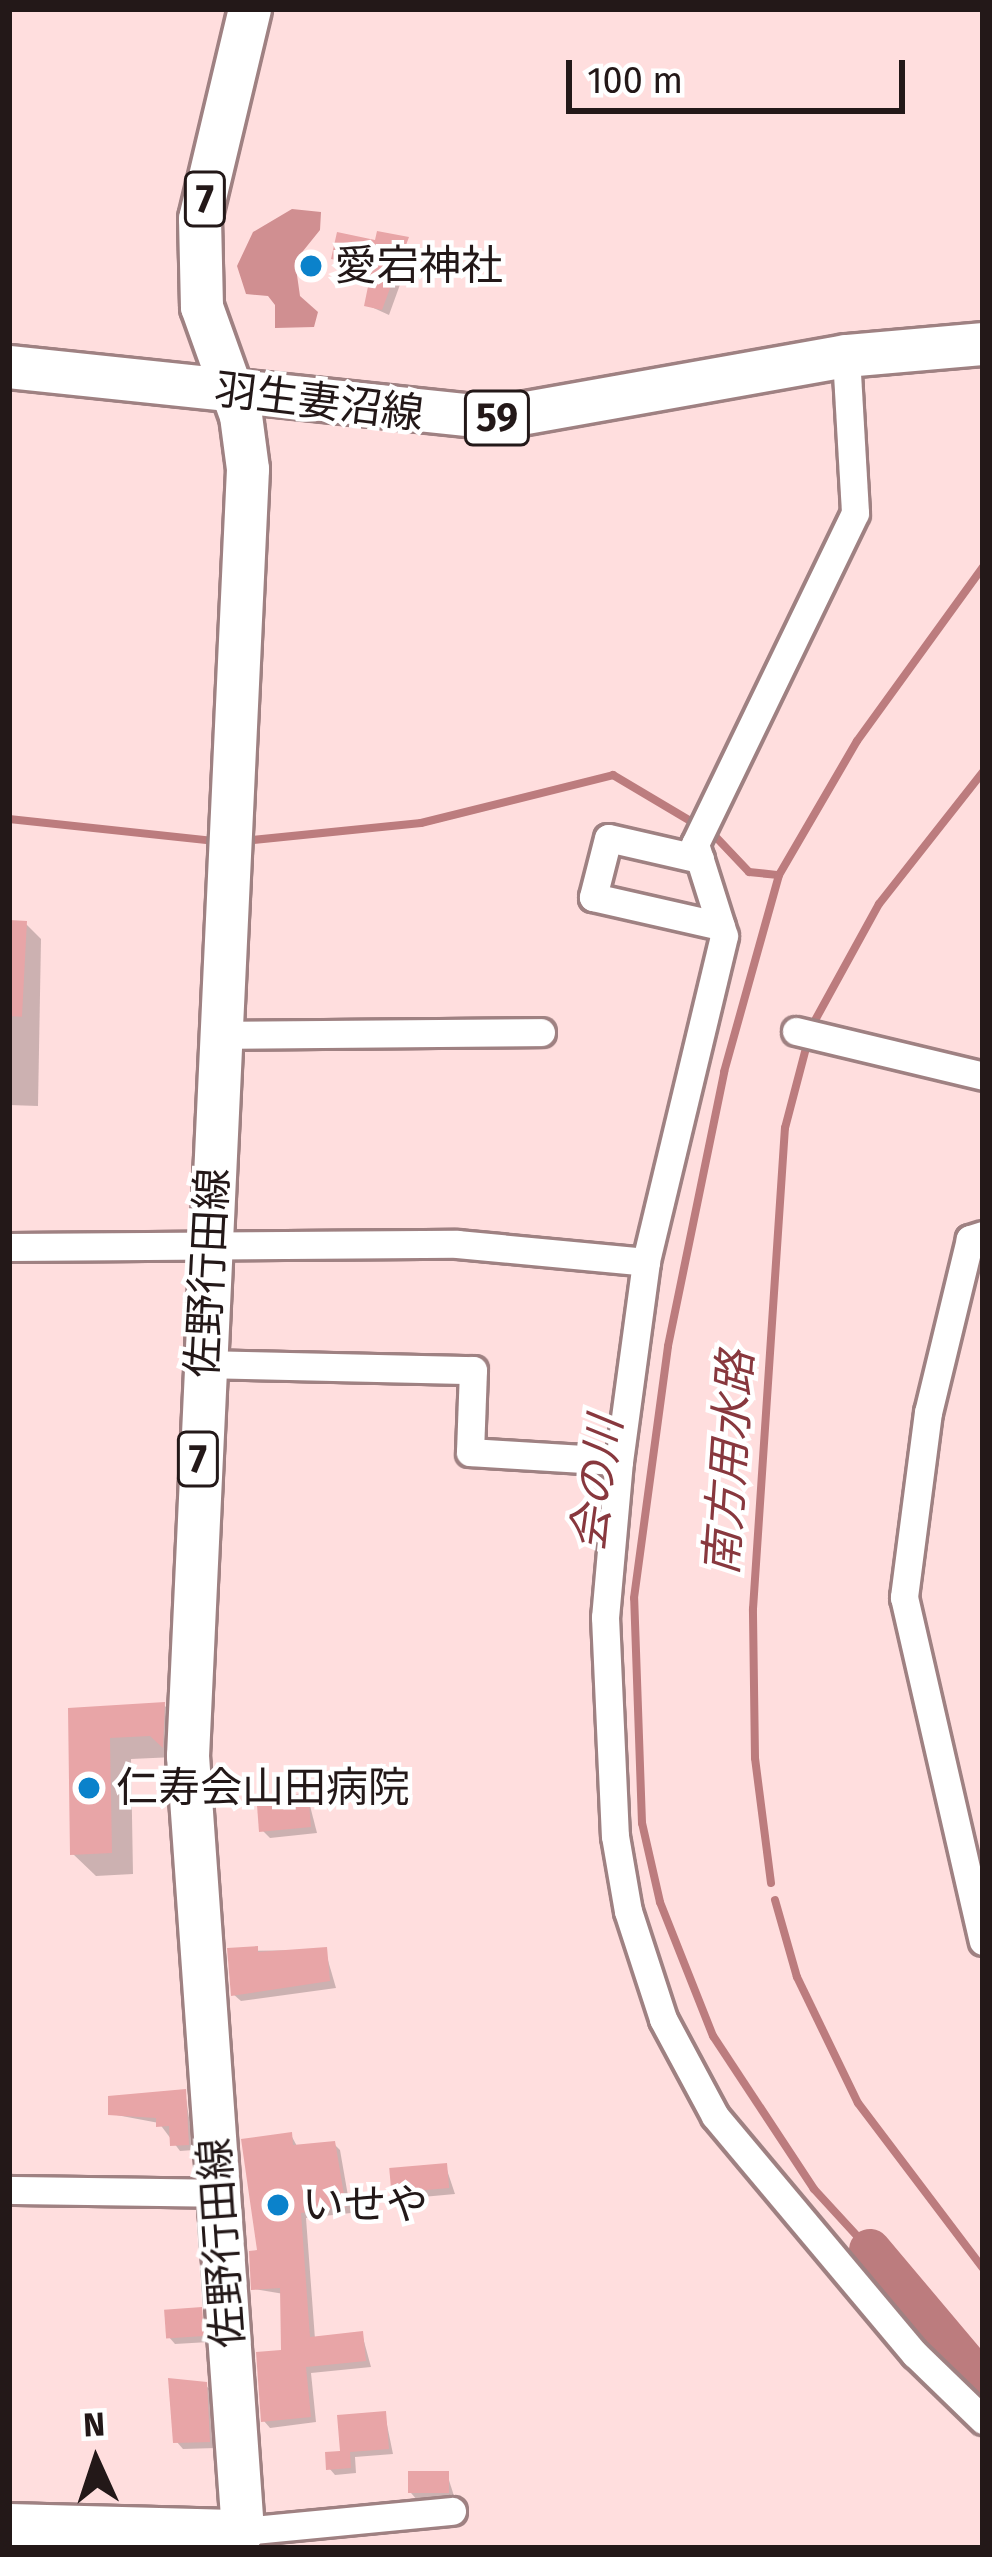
<!DOCTYPE html>
<html>
<head>
<meta charset="utf-8">
<style>
  body { margin:0 }
  #map { position:relative; width:992px; height:2557px; overflow:hidden; background:#ffdede; font-family:"Fira Sans","Noto Sans JP",sans-serif }
  div>[style] { position:absolute }
  .forest>* { inset:0; background:#d08f91 }
  .shadow>* { inset:0; background:#0003 }
  .stream>* { height:8px; margin:-4px; padding:0 4px; transform-origin:4px; border-radius:4px; background:#bc7c7e }
  .river>* { height:42px; margin:-21px; padding:0 21px; transform-origin:21px; border-radius:21px; background:#bc7c7e }
  .building>* { inset:0; background:#e8a5a7; transform-origin:0 0 }
  .roads { filter:drop-shadow(3px 0 #9f8182) drop-shadow(-3px 0 #9f8182) drop-shadow(0 3px #9f8182) drop-shadow(0 -3px #9f8182) }
  .street>* { height:27px; margin:-13.5px; padding:0 13.5px; transform-origin:13.5px; border-radius:13.5px; background:#fff }
  .primary>* { height:42px; margin:-21px; padding:0 21px; transform-origin:21px; border-radius:21px; background:#fff }
  .dots>* { width:33px; height:33px; translate:-50% -50%; box-sizing:border-box; border:6px solid #fff; border-radius:50% }
  span { translate:-50% -50%; white-space:nowrap; text-align:center; line-height:1.15; -webkit-text-stroke:9px #fff; paint-order:stroke }
  .shield-label span { padding:3px 9px; background:#fff; border:3px solid; border-radius:9px; -webkit-text-stroke-width:0 }
  .shield-label { font-size:39px; color:#231818; font-weight:700 }
  .poi-label { font-size:42px; color:#231818 }
  .left { translate:0 -50%; text-align:left }
  .street-label { font-size:42px; color:#231818 }
  .water-label { font-size:45px; color:#88383e; font-style:italic }
  .frame { position:absolute; inset:0; border:12px solid #231818; pointer-events:none }
  .north { position:absolute; left:36px; top:2401px; width:120px; height:120px; -webkit-text-stroke:9px #fff; paint-order:stroke; rotate:357deg; font-size:33px; font-weight:700; line-height:48px; text-align:center; color:#231818 }
  .north::after { content:''; display:block; margin:auto; width:42px; height:54px; background:#231818; clip-path:polygon(50% 0,100% 100%,50% 72%,0 100%) }
  .scale { position:absolute; left:566px; top:60px; width:339px; height:54px; box-sizing:border-box; border:6px solid #231818; border-top:0; padding-left:15px; font-size:36px; line-height:42px; white-space:nowrap; color:#231818; -webkit-text-stroke:9px #fff; paint-order:stroke }
</style>
</head>
<body>
<div id="map">
  <div class="forest">
    <i style="clip-path:polygon(292px 209px,321px 212px,320px 230px,295px 261px,300px 296px,318px 312px,314px 327px,275px 328px,275px 305px,268px 296px,246px 294px,237px 266px,253px 232px)"></i>
  </div>
  <div class="shadow">
    <i style="clip-path:polygon(339px 236px,414px 246px,389px 315px,367px 305px,374px 272px,335px 258px)"></i>
    <i style="clip-path:polygon(9px 923px,26px 924px,41px 939px,38px 1106px,9px 1105px)"></i>
    <i style="clip-path:polygon(164px 1705px,186px 1728px,175px 1757px,131px 1759px,133px 1874px,96px 1876px,73px 1854px,71px 1711px)"></i>
    <i style="clip-path:polygon(307px 1794px,317px 1833px,270px 1838px,262px 1830px)"></i>
    <i style="clip-path:polygon(325px 1950px,336px 1988px,241px 2001px,233px 1994px,230px 1951px)"></i>
    <i style="clip-path:polygon(185px 2092px,194px 2150px,180px 2151px,159px 2123px,111px 2114px)"></i>
    <i style="clip-path:polygon(291px 2135px,298px 2148px,334px 2144px,340px 2150px,351px 2213px,306px 2218px,315px 2339px,362px 2334px,371px 2367px,311px 2373px,316px 2422px,270px 2428px,264px 2421px,284px 2353px,284px 2294px,254px 2289px)"></i>
    <i style="clip-path:polygon(446px 2167px,455px 2194px,401px 2199px,394px 2192px)"></i>
    <i style="clip-path:polygon(200px 2310px,209px 2342px,175px 2344px,168px 2336px)"></i>
    <i style="clip-path:polygon(205px 2385px,213px 2392px,216px 2448px,183px 2449px,176px 2441px)"></i>
    <i style="clip-path:polygon(385px 2415px,393px 2454px,355px 2457px,356px 2473px,335px 2475px,329px 2468px)"></i>
    <i style="clip-path:polygon(447px 2474px,455px 2499px,418px 2501px,411px 2493px)"></i>
  </div>
  <div class="stream">
    <i style="left:9px;top:819px;width:208px;rotate:6.1deg"></i>
    <i style="left:243px;top:841px;width:179px;rotate:-5.8deg"></i>
    <i style="left:421px;top:823px;width:198px;rotate:-14deg"></i>
    <i style="left:613px;top:775px;width:117px;rotate:30.7deg"></i>
    <i style="left:714px;top:835px;width:51px;rotate:46.6deg"></i>
    <i style="left:749px;top:872px;width:30px;rotate:6deg"></i>
    <i style="left:813px;top:1024px;width:137px;rotate:-61.2deg"></i>
    <i style="left:879px;top:904px;width:168px;rotate:-51.8deg"></i>
    <i style="left:771px;top:1883px;width:126px;rotate:-97.3deg"></i>
    <i style="left:755px;top:1758px;width:149px;rotate:-90.8deg"></i>
    <i style="left:753px;top:1609px;width:482px;rotate:-86.2deg"></i>
    <i style="left:785px;top:1128px;width:83px;rotate:-75.3deg"></i>
    <i style="left:775px;top:1900px;width:80px;rotate:74.1deg"></i>
    <i style="left:797px;top:1977px;width:140px;rotate:64.2deg"></i>
    <i style="left:858px;top:2103px;width:207px;rotate:52.9deg"></i>
    <i style="left:870px;top:2250px;width:83px;rotate:-132.6deg"></i>
    <i style="left:814px;top:2189px;width:183px;rotate:-123.4deg"></i>
    <i style="left:713px;top:2036px;width:144px;rotate:-111.6deg"></i>
    <i style="left:660px;top:1902px;width:81px;rotate:-102.8deg"></i>
    <i style="left:642px;top:1823px;width:225px;rotate:-92deg"></i>
    <i style="left:634px;top:1598px;width:254px;rotate:-82.3deg"></i>
    <i style="left:668px;top:1346px;width:280px;rotate:-78.4deg"></i>
    <i style="left:724px;top:1072px;width:205px;rotate:-74.4deg"></i>
    <i style="left:779px;top:875px;width:155px;rotate:-59.8deg"></i>
    <i style="left:857px;top:741px;width:215px;rotate:-54.1deg"></i>
  </div>
  <div class="river">
    <i style="left:870px;top:2250px;width:175px;rotate:49.9deg"></i>
  </div>
  <div class="building">
    <i style="clip-path:polygon(377px 231px,409px 237px,382px 310px,364px 306px,372px 267px,331px 259px,337px 232px,375px 240px)"></i>
    <i style="left:9px;top:920px;width:18px;height:96px;rotate:3deg"></i>
    <i style="clip-path:polygon(165px 1702px,163px 1748px,150px 1736px,110px 1738px,112px 1853px,70px 1855px,68px 1708px)"></i>
    <i style="clip-path:polygon(308px 1791px,311px 1827px,259px 1832px,257px 1805px)"></i>
    <i style="clip-path:polygon(258px 1946px,258px 1952px,327px 1947px,330px 1981px,231px 1996px,227px 1948px)"></i>
    <i style="clip-path:polygon(186px 2089px,189px 2145px,170px 2146px,169px 2126px,156px 2127px,156px 2118px,108px 2115px,108px 2096px)"></i>
    <i style="clip-path:polygon(292px 2132px,293px 2145px,335px 2141px,346px 2207px,301px 2213px,310px 2337px,363px 2331px,366px 2361px,306px 2367px,311px 2417px,261px 2422px,256px 2352px,281px 2350px,280px 2288px,251px 2290px,249px 2251px,257px 2250px,241px 2139px)"></i>
    <i style="left:447px;top:2163px;width:25px;height:58px;rotate:85deg"></i>
    <i style="left:202px;top:2307px;width:29px;height:38px;rotate:86deg"></i>
    <i style="clip-path:polygon(168px 2378px,207px 2382px,210px 2442px,173px 2443px)"></i>
    <i style="clip-path:polygon(386px 2411px,389px 2449px,350px 2452px,351px 2468px,326px 2470px,325px 2452px,340px 2451px,337px 2415px)"></i>
    <i style="left:449px;top:2471px;width:22px;height:41px;rotate:90deg"></i>
  </div>
  <div class="roads">
    <div class="street">
      <i style="left:846px;top:356px;width:157px;rotate:86.7deg"></i>
      <i style="left:855px;top:513px;width:368px;rotate:115.8deg"></i>
      <i style="left:695px;top:844px;width:96px;rotate:72.5deg"></i>
      <i style="left:724px;top:936px;width:335px;rotate:103.5deg"></i>
      <i style="left:646px;top:1262px;width:201px;rotate:97.7deg"></i>
      <i style="left:619px;top:1461px;width:157px;rotate:95.1deg"></i>
      <i style="left:605px;top:1617px;width:219px;rotate:87.4deg"></i>
      <i style="left:615px;top:1836px;width:76px;rotate:80.2deg"></i>
      <i style="left:628px;top:1911px;width:114px;rotate:72deg"></i>
      <i style="left:663px;top:2019px;width:110px;rotate:61.8deg"></i>
      <i style="left:715px;top:2116px;width:311px;rotate:50deg"></i>
      <i style="left:915px;top:2354px;width:95px;rotate:44.1deg"></i>
      <i style="left:700px;top:859px;width:94px;rotate:-167.1deg"></i>
      <i style="left:608px;top:838px;width:61px;rotate:104.3deg"></i>
      <i style="left:593px;top:897px;width:131px;rotate:12.8deg"></i>
      <i style="left:796px;top:1031px;width:192px;rotate:13.5deg"></i>
      <i style="left:220px;top:1035px;width:321px;rotate:-0.5deg"></i>
      <i style="left:983px;top:1235px;width:14px;rotate:163deg"></i>
      <i style="left:970px;top:1239px;width:178px;rotate:103.6deg"></i>
      <i style="left:928px;top:1412px;width:187px;rotate:97.4deg"></i>
      <i style="left:904px;top:1597px;width:353px;rotate:77.1deg"></i>
      <i style="left:9px;top:1247px;width:448px;rotate:-0.4deg"></i>
      <i style="left:457px;top:1244px;width:190px;rotate:5.4deg"></i>
      <i style="left:204px;top:1364px;width:269px;rotate:1.3deg"></i>
      <i style="left:473px;top:1370px;width:82px;rotate:92.1deg"></i>
      <i style="left:470px;top:1452px;width:149px;rotate:3.5deg"></i>
      <i style="left:9px;top:2190px;width:210px;rotate:0.8deg"></i>
      <i style="left:243px;top:2531px;width:210px;rotate:-5.5deg"></i>
    </div>
    <div class="primary">
      <i style="left:9px;top:367px;width:492px;rotate:6deg"></i>
      <i style="left:498px;top:418px;width:353px;rotate:-10.1deg"></i>
      <i style="left:846px;top:356px;width:138px;rotate:-5deg"></i>
      <i style="left:9px;top:2525px;width:234px;rotate:1.5deg"></i>
      <i style="left:243px;top:2531px;width:777px;rotate:-94.06deg"></i>
      <i style="left:188px;top:1756px;width:1288px;rotate:-87.33deg"></i>
      <i style="left:248px;top:469px;width:53px;rotate:-97.5deg"></i>
      <i style="left:241px;top:416px;width:116px;rotate:-109.7deg"></i>
      <i style="left:202px;top:307px;width:88px;rotate:-91.3deg"></i>
      <i style="left:200px;top:219px;width:216px;rotate:-76.6deg"></i>
    </div>
  </div>
  <div class="dots">
    <i style="left:311px;top:266px;background:#0b82cb"></i>
    <i style="left:89px;top:1788px;background:#0b82cb"></i>
    <i style="left:278px;top:2205px;background:#0b82cb"></i>
  </div>
  <div class="shield-label">
    <span style="left:205px;top:199px">7</span>
    <span style="left:497px;top:418px">59</span>
    <span style="left:198px;top:1459px">7</span>
  </div>
  <div class="poi-label">
    <span class="left" style="left:335px;top:266px">愛宕神社</span>
    <span class="left" style="left:116px;top:1788px">仁寿会山田病院</span>
    <span class="left" style="left:302px;top:2205px">いせや</span>
  </div>
  <div class="street-label">
    <span style="left:319px;top:402px;rotate:7deg">羽生妻沼線</span>
    <span style="left:208px;top:1273px;rotate:-87deg">佐野行田線</span>
    <span style="left:222px;top:2243px;rotate:-94deg">佐野行田線</span>
  </div>
  <div class="water-label">
    <span style="left:730px;top:1463px;rotate:-86deg">南方用水路</span>
    <span style="left:598px;top:1484px;rotate:-82deg">会の川</span>
  </div>
  <div class="frame"></div>
  <div class="north">N</div>
  <div class="scale">100 m</div>
</div>
</body>
</html>
